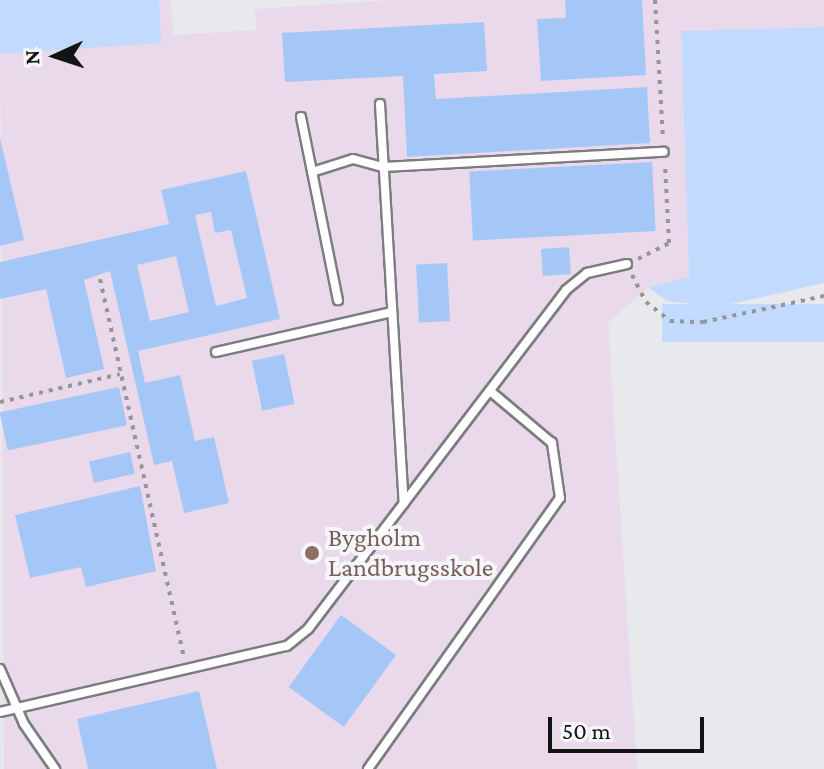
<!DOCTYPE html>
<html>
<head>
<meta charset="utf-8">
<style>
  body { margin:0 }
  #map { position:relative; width:824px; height:769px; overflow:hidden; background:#e7e9ec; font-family:"Crimson Pro",serif }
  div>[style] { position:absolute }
  .education>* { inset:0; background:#e9d9eb }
  .green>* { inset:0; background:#c2dafd; transform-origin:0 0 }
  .building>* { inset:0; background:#a5c7f8; transform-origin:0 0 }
  .path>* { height:4px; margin-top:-2px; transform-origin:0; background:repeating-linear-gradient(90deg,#959698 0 4px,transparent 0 10px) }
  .roads { filter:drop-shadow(2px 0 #7b7d7f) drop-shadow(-2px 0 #7b7d7f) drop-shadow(0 2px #7b7d7f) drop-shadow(0 -2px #7b7d7f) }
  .lane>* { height:8px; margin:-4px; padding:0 4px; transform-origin:4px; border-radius:4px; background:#fff }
  .dots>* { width:22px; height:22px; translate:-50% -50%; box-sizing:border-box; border:4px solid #f5f6f9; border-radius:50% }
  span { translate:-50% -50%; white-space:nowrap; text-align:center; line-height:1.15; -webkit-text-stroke:8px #f5f6f9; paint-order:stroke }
  .education-label { font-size:26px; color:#785e54 }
  .left { translate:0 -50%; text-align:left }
  .north { position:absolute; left:16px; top:16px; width:80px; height:80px; -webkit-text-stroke:6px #f5f6f9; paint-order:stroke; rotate:267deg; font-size:22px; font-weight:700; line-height:32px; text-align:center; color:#121313 }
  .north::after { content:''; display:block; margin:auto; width:28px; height:36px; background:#121313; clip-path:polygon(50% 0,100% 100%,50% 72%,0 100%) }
  .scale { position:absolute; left:548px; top:717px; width:156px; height:36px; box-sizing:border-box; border:4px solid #121313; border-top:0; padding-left:10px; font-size:24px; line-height:28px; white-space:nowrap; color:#121313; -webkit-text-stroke:6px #f5f6f9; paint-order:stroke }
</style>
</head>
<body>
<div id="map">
  <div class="education">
    <i style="clip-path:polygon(0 0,171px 0,173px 35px,256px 30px,255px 9px,390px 0,824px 0,824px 27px,681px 31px,689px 278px,648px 287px,608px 323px,637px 769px,4px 769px)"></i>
  </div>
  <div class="green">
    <i style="clip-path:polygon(0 0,159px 0,161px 43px,0 54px)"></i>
    <i style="clip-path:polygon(824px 27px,824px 283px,717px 307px,667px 301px,648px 287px,689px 277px,681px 31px)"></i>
    <i style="left:824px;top:304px;width:38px;height:162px;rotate:90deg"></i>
  </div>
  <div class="building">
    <i style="clip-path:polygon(565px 0,642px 0,646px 75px,541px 81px,537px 19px,566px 18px)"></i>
    <i style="clip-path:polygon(484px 22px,487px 71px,434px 74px,436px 99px,647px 87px,650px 143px,407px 157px,403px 76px,285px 82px,282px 33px)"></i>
    <i style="clip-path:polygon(0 138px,24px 240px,0 246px)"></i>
    <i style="left:652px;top:162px;width:69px;height:183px;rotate:87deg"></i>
    <i style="clip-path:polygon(evenodd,246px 171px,280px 319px,138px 351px,145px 383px,180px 375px,195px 441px,214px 437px,229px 503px,184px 513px,172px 461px,154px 465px,110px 271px,84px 280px,104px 369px,66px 378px,46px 289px,0 299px,0 262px,169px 224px,161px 190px,246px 171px,211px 212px,215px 233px,231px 230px,247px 298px,216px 306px,195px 215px,211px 212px,246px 171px,176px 256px,189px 312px,150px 321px,137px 265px,176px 256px)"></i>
    <i style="left:569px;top:247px;width:27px;height:28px;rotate:86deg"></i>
    <i style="left:447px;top:263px;width:58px;height:31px;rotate:87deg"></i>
    <i style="left:284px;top:354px;width:51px;height:33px;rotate:78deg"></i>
    <i style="left:119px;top:387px;width:39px;height:122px;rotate:78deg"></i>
    <i style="left:130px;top:452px;width:22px;height:42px;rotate:77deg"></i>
    <i style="clip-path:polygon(140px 486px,156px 571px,86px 587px,81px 567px,30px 578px,15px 515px)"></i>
    <i style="left:341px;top:615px;width:68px;height:89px;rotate:36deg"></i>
    <i style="clip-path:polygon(199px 691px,217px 769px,88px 769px,77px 719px)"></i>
  </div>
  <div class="path">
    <i style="left:655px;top:0;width:138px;rotate:86.7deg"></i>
    <i style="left:638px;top:259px;width:35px;rotate:-27deg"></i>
    <i style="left:669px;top:243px;width:80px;rotate:-92.9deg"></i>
    <i style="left:632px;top:275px;width:30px;rotate:63deg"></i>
    <i style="left:646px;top:302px;width:31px;rotate:38deg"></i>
    <i style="left:670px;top:321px;width:33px;rotate:2deg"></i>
    <i style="left:703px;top:322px;width:124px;rotate:-12.1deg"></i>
    <i style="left:100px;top:279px;width:388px;rotate:77.5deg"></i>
    <i style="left:0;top:402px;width:123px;rotate:-13.1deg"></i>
  </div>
  <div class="roads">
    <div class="lane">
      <i style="left:380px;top:104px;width:400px;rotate:86.6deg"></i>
      <i style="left:301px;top:117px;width:187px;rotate:78.6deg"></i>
      <i style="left:312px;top:172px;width:43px;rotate:-17.6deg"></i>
      <i style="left:353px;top:159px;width:31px;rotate:15deg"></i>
      <i style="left:383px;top:167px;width:281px;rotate:-3.1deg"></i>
      <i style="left:216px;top:352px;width:180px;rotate:-12.8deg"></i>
      <i style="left:0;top:669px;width:60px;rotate:66.4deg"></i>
      <i style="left:24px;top:724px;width:55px;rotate:55.4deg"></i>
      <i style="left:0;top:712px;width:294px;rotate:-13deg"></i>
      <i style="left:287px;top:646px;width:27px;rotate:-39deg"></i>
      <i style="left:308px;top:629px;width:426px;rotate:-52.7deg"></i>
      <i style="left:566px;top:290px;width:27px;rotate:-39deg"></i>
      <i style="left:587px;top:273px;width:41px;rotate:-12.7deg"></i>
      <i style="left:368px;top:769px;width:332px;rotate:-54.7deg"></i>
      <i style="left:560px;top:498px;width:56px;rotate:-98.3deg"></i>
      <i style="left:552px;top:443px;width:81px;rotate:-140deg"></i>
    </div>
  </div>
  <div class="dots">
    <i style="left:312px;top:553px;background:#8d6e63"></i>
  </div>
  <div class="education-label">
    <span class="left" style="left:328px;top:553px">Bygholm<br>Landbrugsskole</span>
  </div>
  <div class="north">N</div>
  <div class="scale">50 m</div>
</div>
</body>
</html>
